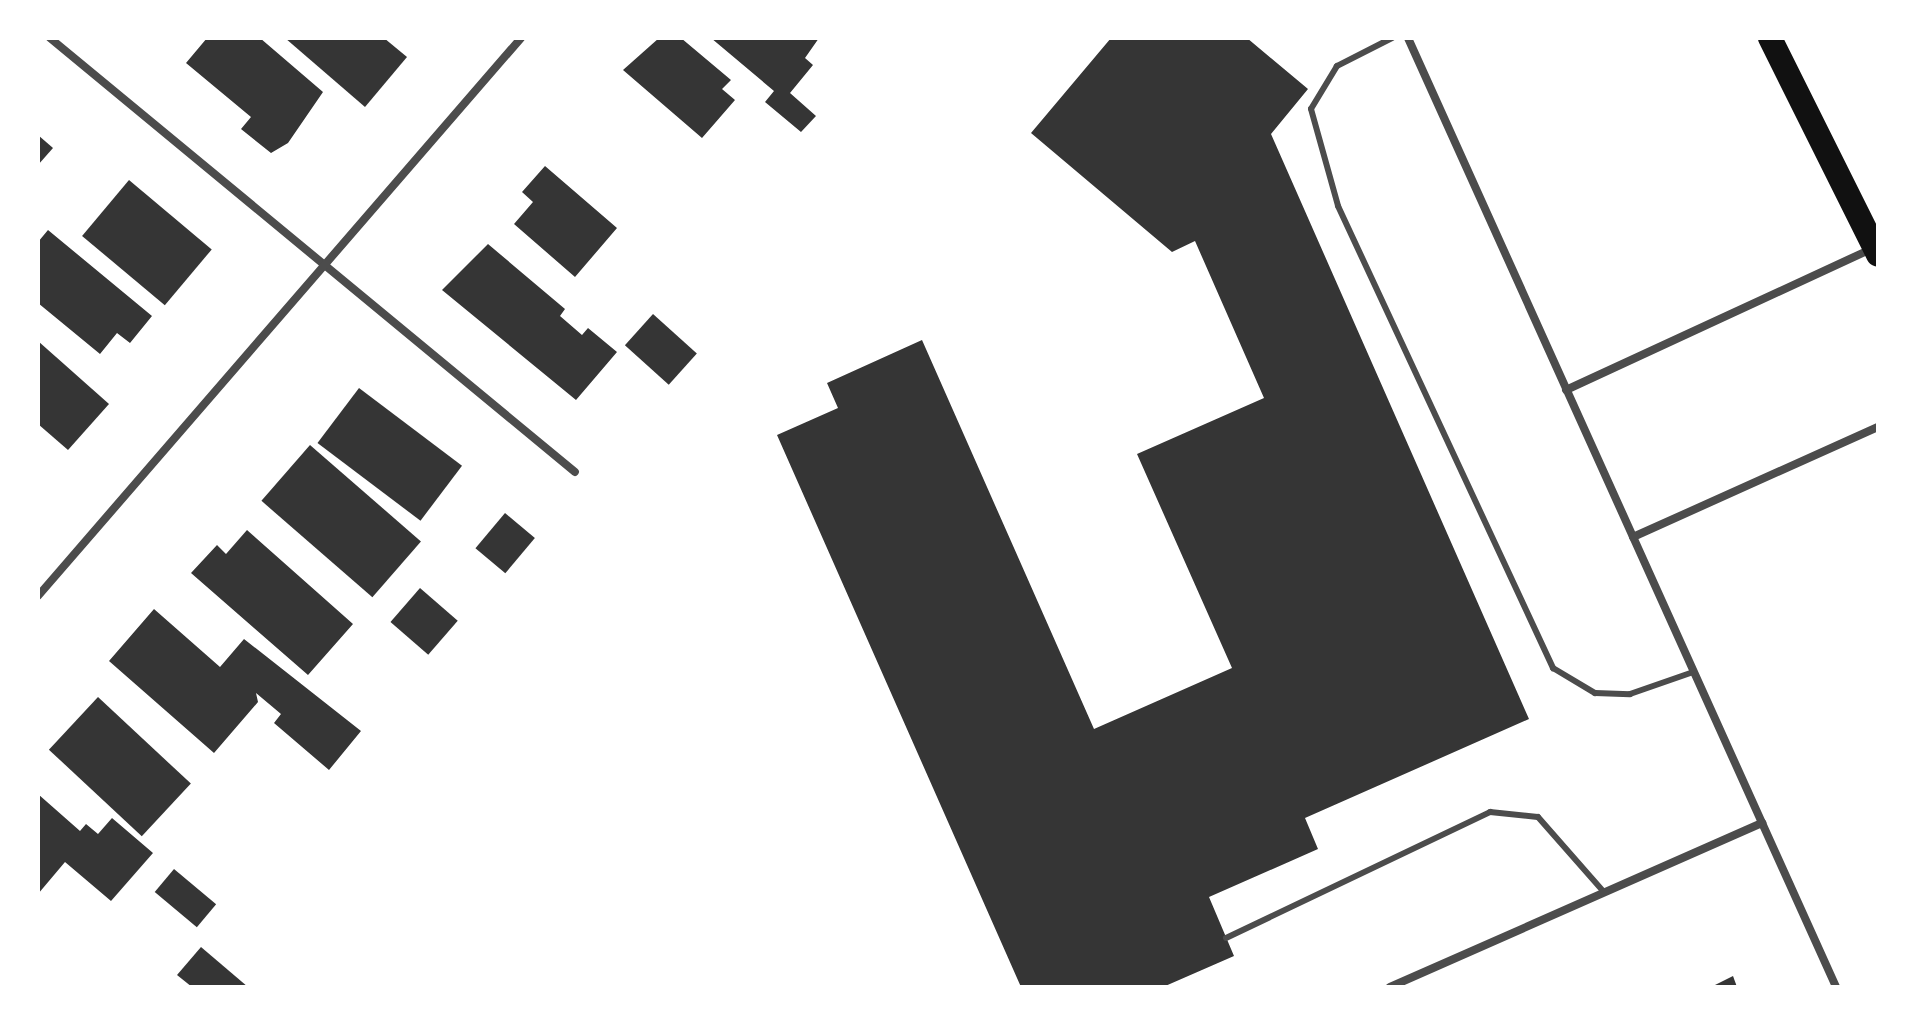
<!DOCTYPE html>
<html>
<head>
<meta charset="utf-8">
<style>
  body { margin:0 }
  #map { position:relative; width:1916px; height:1025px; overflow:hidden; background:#fff; font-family:"DM Sans",sans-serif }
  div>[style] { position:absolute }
  .building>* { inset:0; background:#353535; transform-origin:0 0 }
  .service>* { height:6px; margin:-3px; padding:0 3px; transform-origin:3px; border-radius:3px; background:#4c4c4c }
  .minor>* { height:8px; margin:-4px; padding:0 4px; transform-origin:4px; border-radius:4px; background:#4c4c4c }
  .motorway>* { height:24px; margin:-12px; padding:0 12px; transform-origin:12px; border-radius:12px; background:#111 }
  span { translate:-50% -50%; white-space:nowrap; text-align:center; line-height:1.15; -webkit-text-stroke:7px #fff; paint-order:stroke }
  .frame { position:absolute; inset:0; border:40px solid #fff; pointer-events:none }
</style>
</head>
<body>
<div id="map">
  <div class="building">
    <i style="clip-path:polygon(207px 38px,260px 38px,323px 92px,288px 143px,271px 153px,241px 129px,251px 117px,186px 63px)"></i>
    <i style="clip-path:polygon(285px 38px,384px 38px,407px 57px,365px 107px)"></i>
    <i style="clip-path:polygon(659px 38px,681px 38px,731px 80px,722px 89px,735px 100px,702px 138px,623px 70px)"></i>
    <i style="clip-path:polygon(711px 38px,819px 38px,805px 58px,813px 65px,790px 93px,816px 116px,801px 132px,765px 102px,774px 91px)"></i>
    <i style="clip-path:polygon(1111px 38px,1247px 38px,1308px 89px,1271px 134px,1529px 719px,1305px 818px,1318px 849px,1209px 897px,1234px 956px,1163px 987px,1021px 987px,777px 435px,838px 408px,827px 383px,922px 340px,1094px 729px,1232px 668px,1137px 454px,1264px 398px,1195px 241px,1172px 252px,1031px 133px)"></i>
    <i style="clip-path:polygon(38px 135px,53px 148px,38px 165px)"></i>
    <i style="clip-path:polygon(545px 166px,617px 228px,575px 277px,514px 224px,533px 202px,522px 192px)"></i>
    <i style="left:129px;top:180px;width:108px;height:73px;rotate:40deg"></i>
    <i style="clip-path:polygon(48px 230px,152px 316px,130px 343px,117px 333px,100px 354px,38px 303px,38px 242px)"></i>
    <i style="clip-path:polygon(488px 244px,565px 309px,560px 316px,582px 335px,588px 328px,617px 352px,576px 400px,442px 290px)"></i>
    <i style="left:653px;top:314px;width:59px;height:42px;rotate:42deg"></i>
    <i style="clip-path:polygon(38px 341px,109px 404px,68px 450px,38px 424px)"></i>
    <i style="left:359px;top:388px;width:129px;height:69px;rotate:37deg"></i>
    <i style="left:310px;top:445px;width:147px;height:74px;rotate:41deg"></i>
    <i style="left:505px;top:513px;width:39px;height:46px;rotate:40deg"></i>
    <i style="clip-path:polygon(247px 530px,353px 624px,308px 675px,191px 573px,217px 545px,226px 554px)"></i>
    <i style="left:420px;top:588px;width:50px;height:45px;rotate:41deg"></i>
    <i style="clip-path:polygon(154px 609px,220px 667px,244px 639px,361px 731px,329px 770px,274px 723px,281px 714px,256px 693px,258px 702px,214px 753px,109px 661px)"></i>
    <i style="left:98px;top:697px;width:127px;height:72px;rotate:43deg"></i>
    <i style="clip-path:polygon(38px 794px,80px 831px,86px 824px,98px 834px,112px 818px,153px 853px,111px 901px,65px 862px,38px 894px)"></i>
    <i style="left:174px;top:869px;width:55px;height:30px;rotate:40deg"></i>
    <i style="clip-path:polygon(201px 947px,248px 987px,192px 987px,177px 975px)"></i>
    <i style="clip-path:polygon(1733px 976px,1737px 987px,1711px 987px)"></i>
  </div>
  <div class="service">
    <i style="left:1392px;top:38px;width:62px;rotate:153deg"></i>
    <i style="left:1337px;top:66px;width:50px;rotate:121.2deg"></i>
    <i style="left:1311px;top:109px;width:101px;rotate:74.4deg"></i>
    <i style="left:1338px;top:206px;width:510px;rotate:65.04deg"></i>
    <i style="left:1553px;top:668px;width:49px;rotate:30.8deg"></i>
    <i style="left:1595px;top:693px;width:35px;rotate:2deg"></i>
    <i style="left:1630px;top:694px;width:67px;rotate:-19.2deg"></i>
    <i style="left:1226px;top:938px;width:293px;rotate:-25.5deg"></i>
    <i style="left:1490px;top:812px;width:48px;rotate:5.9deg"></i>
    <i style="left:1538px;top:817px;width:100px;rotate:48.7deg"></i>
  </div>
  <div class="minor">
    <i style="left:50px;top:38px;width:681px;rotate:39.58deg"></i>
    <i style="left:1408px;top:38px;width:1041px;rotate:65.72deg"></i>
    <i style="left:1566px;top:390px;width:339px;rotate:-24.8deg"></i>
    <i style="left:1633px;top:537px;width:269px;rotate:-24.2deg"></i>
    <i style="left:38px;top:596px;width:738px;rotate:-49.12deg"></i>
    <i style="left:1390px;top:987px;width:407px;rotate:-23.8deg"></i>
  </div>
  <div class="motorway">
    <i style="left:1770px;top:38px;width:242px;rotate:63.5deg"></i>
  </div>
  <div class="frame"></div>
</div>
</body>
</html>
